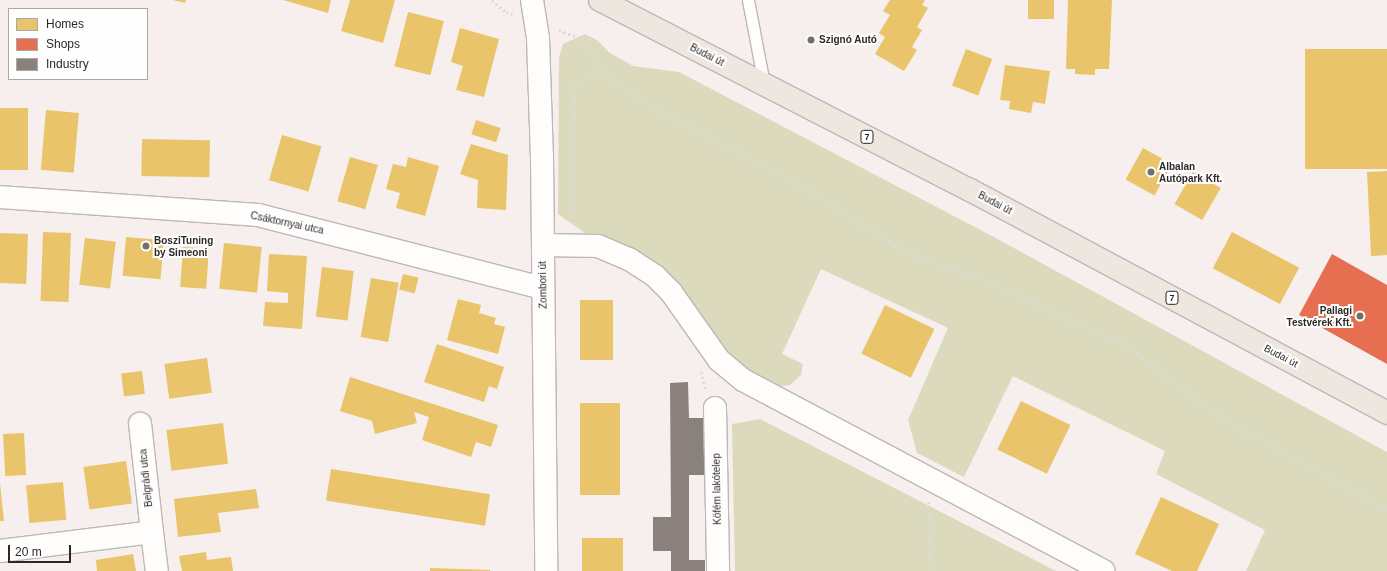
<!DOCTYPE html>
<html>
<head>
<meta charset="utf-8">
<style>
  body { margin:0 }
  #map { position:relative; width:1387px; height:571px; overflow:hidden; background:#f6efed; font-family:Arial,sans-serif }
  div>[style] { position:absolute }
  .green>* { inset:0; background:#dcdabc }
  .homes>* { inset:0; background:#e9c46a; transform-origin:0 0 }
  .shops>* { inset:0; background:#e76f51 }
  .industry>* { inset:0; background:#8a817c }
  .path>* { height:2.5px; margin-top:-1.25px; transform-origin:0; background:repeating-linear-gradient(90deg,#dcdbda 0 2px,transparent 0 5px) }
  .roads { filter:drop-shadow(1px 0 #bdb7b6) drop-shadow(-1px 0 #bdb7b6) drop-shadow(0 1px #bdb7b6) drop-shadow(0 -1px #bdb7b6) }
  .service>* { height:11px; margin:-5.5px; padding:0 5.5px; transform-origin:5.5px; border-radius:5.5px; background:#fefdfc }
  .minor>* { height:22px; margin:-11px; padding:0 11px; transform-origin:11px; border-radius:11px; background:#fefdfc }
  .tertiary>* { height:22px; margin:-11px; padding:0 11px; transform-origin:11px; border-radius:11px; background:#fefdfc }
  .primary>* { height:22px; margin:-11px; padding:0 11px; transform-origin:11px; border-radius:11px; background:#eee7df }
  .dots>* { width:11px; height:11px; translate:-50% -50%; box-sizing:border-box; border:2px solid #fefefe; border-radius:50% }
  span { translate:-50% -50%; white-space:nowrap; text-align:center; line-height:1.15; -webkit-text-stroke:4px #fefefe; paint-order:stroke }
  .shield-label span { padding:1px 3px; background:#fefefe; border:1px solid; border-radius:3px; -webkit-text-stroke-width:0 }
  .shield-label { font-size:9px; color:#2d2826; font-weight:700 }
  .poi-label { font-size:10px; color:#2d2826; font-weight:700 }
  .left { translate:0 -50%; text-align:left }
  .right { translate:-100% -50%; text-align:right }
  .street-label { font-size:10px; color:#2d2826 }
  .legend { position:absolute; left:8px; top:8px; width:140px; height:72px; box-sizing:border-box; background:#fefefe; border:1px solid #aaa8a8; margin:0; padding:5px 7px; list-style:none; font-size:12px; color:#2d2826 }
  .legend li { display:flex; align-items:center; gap:8px; height:20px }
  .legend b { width:20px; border:1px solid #aaa8a8 }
  .scale { position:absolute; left:8px; top:545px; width:63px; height:18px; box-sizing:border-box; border:2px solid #2d2826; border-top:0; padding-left:5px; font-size:12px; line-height:14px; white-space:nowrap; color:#2d2826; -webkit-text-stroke:3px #fefefe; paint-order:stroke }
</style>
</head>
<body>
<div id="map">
  <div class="green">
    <i style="clip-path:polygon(585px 34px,597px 40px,610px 53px,633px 66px,679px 72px,992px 236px,1387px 452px,1387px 571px,1246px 571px,1265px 530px,1156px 474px,1165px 451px,1013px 376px,964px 477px,917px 453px,908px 420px,948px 328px,821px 269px,782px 354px,803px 364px,801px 375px,790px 385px,775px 387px,736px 367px,709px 331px,682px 286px,662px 268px,592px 238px,558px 214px,559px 58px,563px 44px)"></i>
    <i style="clip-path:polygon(760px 419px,1056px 571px,735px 571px,732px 424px)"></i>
  </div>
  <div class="homes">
    <i style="clip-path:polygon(173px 0,186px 0,185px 3px)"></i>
    <i style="clip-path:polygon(283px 0,331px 0,328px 13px)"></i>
    <i style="clip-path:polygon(350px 0,395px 0,383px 43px,341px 31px)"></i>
    <i style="clip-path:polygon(890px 0,925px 0,922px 5px,928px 8px,917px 27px,922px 30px,912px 47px,917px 50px,904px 71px,875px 54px,885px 37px,879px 33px,890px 15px,883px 11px)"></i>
    <i style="left:1028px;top:0;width:26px;height:19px"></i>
    <i style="clip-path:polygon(1068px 0,1112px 0,1109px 69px,1095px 69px,1095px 75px,1075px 74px,1075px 69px,1066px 69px)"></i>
    <i style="left:408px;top:12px;width:37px;height:56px;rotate:14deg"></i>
    <i style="clip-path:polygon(460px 28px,499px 39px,484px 97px,456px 90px,463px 66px,451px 62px)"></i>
    <i style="left:966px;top:49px;width:28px;height:39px;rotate:21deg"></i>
    <i style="left:1387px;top:49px;width:120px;height:82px;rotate:90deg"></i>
    <i style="clip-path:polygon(1005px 65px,1050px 71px,1045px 104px,1033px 102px,1031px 113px,1009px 109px,1010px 101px,1000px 100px)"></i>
    <i style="left:0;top:108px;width:28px;height:62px"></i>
    <i style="left:46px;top:110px;width:33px;height:60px;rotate:5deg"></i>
    <i style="left:476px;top:120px;width:26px;height:15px;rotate:18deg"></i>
    <i style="left:282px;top:135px;width:41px;height:47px;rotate:16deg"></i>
    <i style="left:142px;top:139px;width:68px;height:37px;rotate:1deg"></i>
    <i style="clip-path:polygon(471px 144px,508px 155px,506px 210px,477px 208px,478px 180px,460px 174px)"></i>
    <i style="left:1143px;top:148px;width:33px;height:36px;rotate:29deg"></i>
    <i style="left:350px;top:157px;width:29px;height:46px;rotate:16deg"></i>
    <i style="clip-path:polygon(408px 157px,439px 166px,425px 216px,396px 208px,400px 193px,386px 189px,393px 164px,406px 167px)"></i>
    <i style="clip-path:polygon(1387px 171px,1387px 255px,1371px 256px,1367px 172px)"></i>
    <i style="left:1193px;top:172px;width:32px;height:37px;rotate:30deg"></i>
    <i style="left:43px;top:232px;width:28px;height:69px;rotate:2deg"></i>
    <i style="left:1232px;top:232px;width:76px;height:41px;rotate:28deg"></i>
    <i style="left:0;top:233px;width:28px;height:50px;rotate:2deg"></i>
    <i style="left:126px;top:237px;width:38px;height:39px;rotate:5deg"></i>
    <i style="left:85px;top:238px;width:31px;height:47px;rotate:7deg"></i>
    <i style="left:224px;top:243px;width:38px;height:46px;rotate:6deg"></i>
    <i style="left:183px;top:247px;width:26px;height:40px;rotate:4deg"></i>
    <i style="clip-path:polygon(269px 254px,307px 256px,302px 329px,263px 326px,265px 302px,288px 303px,288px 293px,267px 291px)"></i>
    <i style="left:322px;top:267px;width:32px;height:50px;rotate:7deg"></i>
    <i style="left:403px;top:274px;width:16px;height:16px;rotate:14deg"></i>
    <i style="left:371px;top:278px;width:28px;height:60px;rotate:10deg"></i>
    <i style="clip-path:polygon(458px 299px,481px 305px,479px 313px,496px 318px,494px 324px,505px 327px,498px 354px,447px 340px)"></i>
    <i style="left:580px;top:300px;width:33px;height:60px"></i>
    <i style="left:885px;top:305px;width:55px;height:54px;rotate:26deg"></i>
    <i style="clip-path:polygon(437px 344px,504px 367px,497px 389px,489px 386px,484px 402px,424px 382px)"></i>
    <i style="left:207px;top:358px;width:35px;height:43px;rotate:82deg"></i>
    <i style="left:142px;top:371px;width:23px;height:21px;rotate:83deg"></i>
    <i style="clip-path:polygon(350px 377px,498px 425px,491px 447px,476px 442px,471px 457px,422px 440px,429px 417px,414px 412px,417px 423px,375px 434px,372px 421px,340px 411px)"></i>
    <i style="left:1021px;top:401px;width:55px;height:54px;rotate:26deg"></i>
    <i style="left:580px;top:403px;width:40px;height:92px"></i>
    <i style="left:223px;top:423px;width:41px;height:57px;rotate:83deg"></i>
    <i style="left:24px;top:433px;width:42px;height:21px;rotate:87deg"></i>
    <i style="left:126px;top:461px;width:43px;height:43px;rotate:82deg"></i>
    <i style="left:331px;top:469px;width:161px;height:32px;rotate:9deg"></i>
    <i style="left:63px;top:482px;width:38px;height:37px;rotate:85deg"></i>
    <i style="clip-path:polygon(0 483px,4px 521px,0 521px)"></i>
    <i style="clip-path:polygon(256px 489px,259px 508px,218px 513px,221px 532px,178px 537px,174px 499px)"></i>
    <i style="clip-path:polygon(1161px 497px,1219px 524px,1197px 571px,1172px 571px,1135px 554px)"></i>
    <i style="left:582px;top:538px;width:41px;height:33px"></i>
    <i style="clip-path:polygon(206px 552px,207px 560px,231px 557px,233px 571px,182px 571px,179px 556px)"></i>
    <i style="clip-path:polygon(133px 554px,136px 571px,97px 571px,96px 560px)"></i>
    <i style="clip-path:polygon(430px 568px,490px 570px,490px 571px,430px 571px)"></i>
  </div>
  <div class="shops">
    <i style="clip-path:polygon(1332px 254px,1387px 285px,1387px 364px,1299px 315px)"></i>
  </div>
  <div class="industry">
    <i style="clip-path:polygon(688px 382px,689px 418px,704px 418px,704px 475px,689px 475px,689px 560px,705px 560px,705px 571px,671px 571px,671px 551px,653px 551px,653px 517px,671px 517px,670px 383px)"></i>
  </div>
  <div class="path">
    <i style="left:492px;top:0;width:18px;rotate:41deg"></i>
    <i style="left:506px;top:12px;width:7px;rotate:16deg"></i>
    <i style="left:559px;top:30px;width:32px;rotate:22deg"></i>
    <i style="left:589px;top:42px;width:30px;rotate:69deg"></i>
    <i style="left:600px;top:70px;width:44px;rotate:37.6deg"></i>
    <i style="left:635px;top:97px;width:187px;rotate:28.1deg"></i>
    <i style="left:800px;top:185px;width:107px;rotate:32.3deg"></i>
    <i style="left:890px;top:242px;width:38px;rotate:27deg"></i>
    <i style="left:924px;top:259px;width:59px;rotate:18.7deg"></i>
    <i style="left:980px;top:278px;width:157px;rotate:24.8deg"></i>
    <i style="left:1123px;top:344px;width:19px;rotate:32deg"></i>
    <i style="left:1139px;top:354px;width:98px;rotate:37.9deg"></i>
    <i style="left:1216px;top:414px;width:196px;rotate:29.1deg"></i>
    <i style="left:573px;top:224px;width:137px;rotate:-89.6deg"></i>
    <i style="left:574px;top:87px;width:31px;rotate:-33deg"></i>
    <i style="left:701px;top:372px;width:17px;rotate:73deg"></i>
    <i style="left:929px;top:502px;width:69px;rotate:89.2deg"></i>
  </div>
  <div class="roads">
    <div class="service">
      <i style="left:748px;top:0;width:86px;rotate:79.2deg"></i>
    </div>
    <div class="minor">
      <i style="left:0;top:197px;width:259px;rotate:4deg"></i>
      <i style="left:258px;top:215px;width:294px;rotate:14.4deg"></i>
      <i style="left:543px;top:245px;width:55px;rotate:1deg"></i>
      <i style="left:598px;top:246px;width:34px;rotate:23deg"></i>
      <i style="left:629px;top:259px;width:31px;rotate:33deg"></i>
      <i style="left:655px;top:276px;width:23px;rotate:45deg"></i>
      <i style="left:671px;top:292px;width:83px;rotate:54.8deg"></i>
      <i style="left:719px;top:360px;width:31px;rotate:40deg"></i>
      <i style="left:743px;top:380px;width:408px;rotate:27.9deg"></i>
      <i style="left:715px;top:408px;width:163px;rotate:88.9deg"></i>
      <i style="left:152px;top:532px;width:39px;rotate:83deg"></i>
      <i style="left:0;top:551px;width:153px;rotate:-7.1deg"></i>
      <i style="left:152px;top:532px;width:109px;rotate:-96.3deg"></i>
    </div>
    <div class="tertiary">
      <i style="left:532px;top:0;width:38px;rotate:81deg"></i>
      <i style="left:538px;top:38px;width:118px;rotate:88.1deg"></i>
      <i style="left:542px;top:156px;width:415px;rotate:89.4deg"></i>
    </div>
    <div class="primary">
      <i style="left:600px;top:0;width:416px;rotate:27.2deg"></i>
      <i style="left:970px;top:190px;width:473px;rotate:28.1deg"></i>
    </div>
  </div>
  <div class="dots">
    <i style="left:811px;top:40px;background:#736e6c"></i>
    <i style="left:1151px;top:172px;background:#736e6c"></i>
    <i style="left:146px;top:246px;background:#736e6c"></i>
    <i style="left:1360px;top:316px;background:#736e6c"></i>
  </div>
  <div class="shield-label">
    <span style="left:867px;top:137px">7</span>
    <span style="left:1172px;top:298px">7</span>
  </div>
  <div class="poi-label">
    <span class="left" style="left:819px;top:40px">Szignó Autó</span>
    <span class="left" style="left:1159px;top:172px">Albalan<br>Autópark Kft.</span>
    <span class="left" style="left:154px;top:246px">BosziTuning<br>by Simeoni</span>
    <span class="right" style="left:1352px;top:316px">Pallagi<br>Testvérek Kft.</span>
  </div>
  <div class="street-label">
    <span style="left:707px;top:55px;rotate:27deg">Budai út</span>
    <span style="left:995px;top:203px;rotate:28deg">Budai út</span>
    <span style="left:287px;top:223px;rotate:12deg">Csáktornyai utca</span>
    <span style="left:543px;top:285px;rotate:-91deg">Zombori út</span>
    <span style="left:1281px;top:356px;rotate:28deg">Budai út</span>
    <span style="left:146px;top:478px;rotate:-96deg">Belgrádi utca</span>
    <span style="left:717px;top:489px;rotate:-91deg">Köfém lakótelep</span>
  </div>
  <ul class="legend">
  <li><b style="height:11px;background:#e9c46a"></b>Homes</li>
  <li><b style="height:11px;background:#e76f51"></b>Shops</li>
  <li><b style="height:11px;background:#8a817c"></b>Industry</li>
  </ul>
  <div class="scale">20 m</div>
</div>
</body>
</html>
